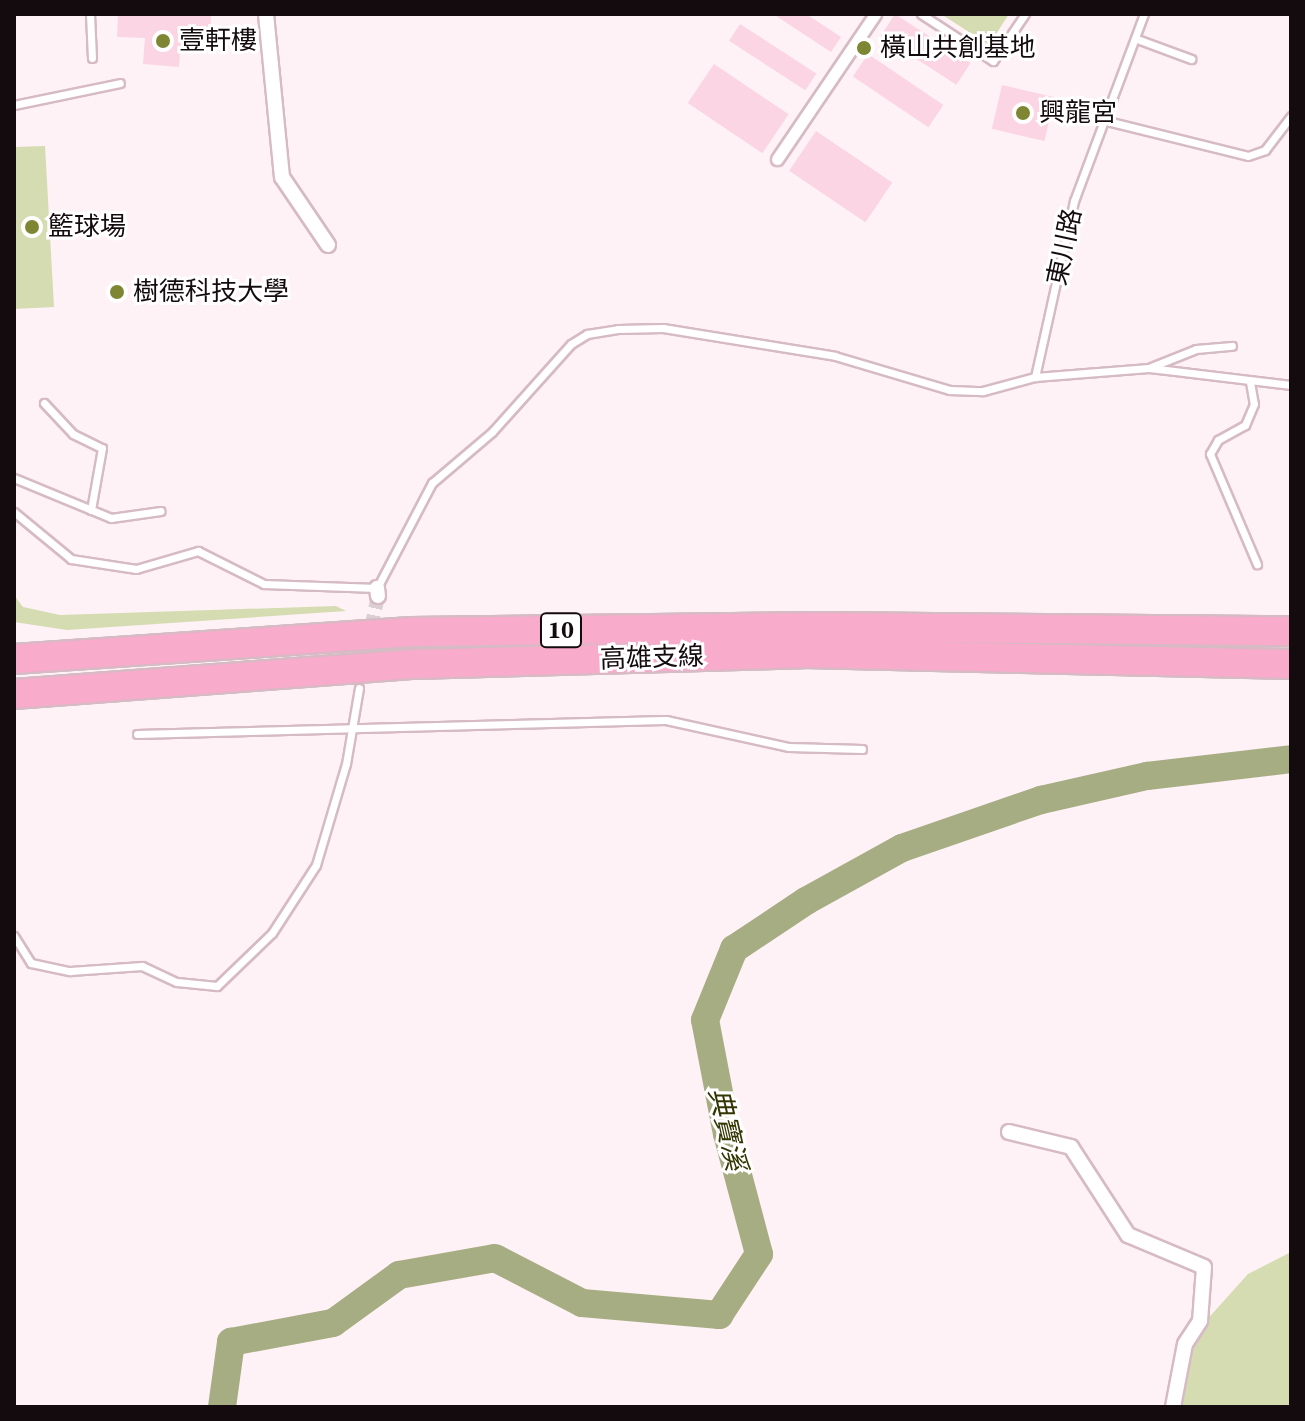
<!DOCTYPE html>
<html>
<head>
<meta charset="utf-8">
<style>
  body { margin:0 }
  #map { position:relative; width:1305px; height:1421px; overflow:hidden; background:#fef2f6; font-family:"Source Serif 4","Noto Sans TC",serif }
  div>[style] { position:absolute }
  .green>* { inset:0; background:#d5dcb1 }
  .river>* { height:28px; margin:-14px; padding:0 14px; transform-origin:14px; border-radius:14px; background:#a7ad83 }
  .building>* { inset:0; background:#fbd5e3; transform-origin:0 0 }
  .minor-tunnel>* { height:14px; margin-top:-7px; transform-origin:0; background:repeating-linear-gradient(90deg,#dbcfd3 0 14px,transparent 0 21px) }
  .roads { filter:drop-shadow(2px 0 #d6bac4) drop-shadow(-2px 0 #d6bac4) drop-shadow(0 2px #d6bac4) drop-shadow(0 -2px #d6bac4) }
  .service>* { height:7px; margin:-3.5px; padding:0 3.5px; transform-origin:3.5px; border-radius:3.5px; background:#fff }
  .pedestrian>* { height:11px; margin:-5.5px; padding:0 5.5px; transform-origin:5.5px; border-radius:5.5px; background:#fff }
  .minor>* { height:14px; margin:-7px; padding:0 7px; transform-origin:7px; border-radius:7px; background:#fff }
  .motorway>* { height:28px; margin:-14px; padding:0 14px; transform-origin:14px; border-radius:14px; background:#f8abca }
  .dots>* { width:22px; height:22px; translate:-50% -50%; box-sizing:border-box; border:4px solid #fff; border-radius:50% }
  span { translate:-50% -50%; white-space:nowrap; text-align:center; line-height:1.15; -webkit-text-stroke:6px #fff; paint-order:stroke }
  .shield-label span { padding:2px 6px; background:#fff; border:2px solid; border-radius:6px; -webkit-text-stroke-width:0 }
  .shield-label { font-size:24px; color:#140b0e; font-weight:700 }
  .poi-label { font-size:26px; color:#140b0e }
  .left { translate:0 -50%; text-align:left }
  .street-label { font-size:26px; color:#140b0e }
  .water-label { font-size:28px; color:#333703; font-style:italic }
  .frame { position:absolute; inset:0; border:16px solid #140b0e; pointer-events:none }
</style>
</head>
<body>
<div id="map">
  <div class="green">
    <i style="clip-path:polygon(941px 14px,1009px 14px,989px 45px)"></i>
    <i style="clip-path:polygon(45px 146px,54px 307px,14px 309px,14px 147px)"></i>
    <i style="clip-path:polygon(14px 595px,23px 607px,60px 615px,336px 606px,346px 611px,67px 630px,14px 622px)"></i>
    <i style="clip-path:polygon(1291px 1252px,1291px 1407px,1171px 1407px,1203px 1324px,1248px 1274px)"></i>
  </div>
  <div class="river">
    <i style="left:222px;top:1407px;width:66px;rotate:-82.1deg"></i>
    <i style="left:231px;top:1342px;width:104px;rotate:-10.6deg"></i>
    <i style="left:333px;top:1323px;width:82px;rotate:-36deg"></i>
    <i style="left:399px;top:1275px;width:97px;rotate:-10deg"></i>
    <i style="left:495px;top:1258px;width:98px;rotate:27.3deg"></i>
    <i style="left:582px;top:1303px;width:138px;rotate:5deg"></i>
    <i style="left:719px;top:1315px;width:73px;rotate:-56.7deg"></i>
    <i style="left:759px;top:1254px;width:124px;rotate:-104.9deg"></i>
    <i style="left:727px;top:1134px;width:116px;rotate:-100.9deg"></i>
    <i style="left:705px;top:1020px;width:77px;rotate:-67.8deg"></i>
    <i style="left:734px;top:949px;width:87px;rotate:-33.7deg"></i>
    <i style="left:806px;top:901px;width:110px;rotate:-28.9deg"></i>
    <i style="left:902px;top:848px;width:147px;rotate:-19.1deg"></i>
    <i style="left:1041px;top:800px;width:109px;rotate:-12.8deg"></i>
    <i style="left:1147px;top:776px;width:145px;rotate:-6.7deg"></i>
  </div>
  <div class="building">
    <i style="clip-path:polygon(118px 14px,211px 14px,210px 42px,181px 40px,179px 67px,143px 64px,145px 38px,117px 37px)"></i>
    <i style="clip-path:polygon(773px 14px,806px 14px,841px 37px,831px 52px)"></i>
    <i style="left:895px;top:14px;width:90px;height:26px;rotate:33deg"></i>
    <i style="left:740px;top:24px;width:91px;height:20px;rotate:33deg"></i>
    <i style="left:868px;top:54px;width:91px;height:27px;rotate:34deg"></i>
    <i style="left:714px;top:64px;width:90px;height:47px;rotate:34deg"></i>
    <i style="left:1002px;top:85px;width:54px;height:45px;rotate:13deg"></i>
    <i style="left:816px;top:131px;width:92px;height:48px;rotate:34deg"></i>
  </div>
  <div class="minor-tunnel">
    <i style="left:362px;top:670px;width:76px;rotate:-77.8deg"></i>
  </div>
  <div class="roads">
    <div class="service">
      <i style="left:90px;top:14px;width:44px;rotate:87.4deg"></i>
      <i style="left:921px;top:14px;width:86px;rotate:33.1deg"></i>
      <i style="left:993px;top:61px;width:57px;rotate:-55.8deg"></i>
      <i style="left:1137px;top:39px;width:58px;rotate:20.3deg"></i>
      <i style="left:14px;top:105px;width:108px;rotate:-11.7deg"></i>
      <i style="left:1107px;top:121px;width:145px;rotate:13.9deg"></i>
      <i style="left:1248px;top:156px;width:18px;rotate:-19deg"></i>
      <i style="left:1265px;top:150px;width:43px;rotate:-52.6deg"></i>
      <i style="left:1151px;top:367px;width:48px;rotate:-21.8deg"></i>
      <i style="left:1196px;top:349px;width:36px;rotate:-5deg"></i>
      <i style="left:1035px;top:377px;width:180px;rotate:-77.5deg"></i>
      <i style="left:1074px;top:201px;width:200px;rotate:-69.5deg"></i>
      <i style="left:1250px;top:382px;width:22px;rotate:80deg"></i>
      <i style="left:1254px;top:404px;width:23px;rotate:113deg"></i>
      <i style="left:1245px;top:425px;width:31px;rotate:151deg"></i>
      <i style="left:1218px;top:440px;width:16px;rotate:120deg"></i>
      <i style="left:1210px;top:454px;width:120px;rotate:66.9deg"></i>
      <i style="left:44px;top:403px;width:42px;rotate:46.9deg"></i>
      <i style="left:73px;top:434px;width:32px;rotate:26deg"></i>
      <i style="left:102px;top:448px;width:63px;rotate:100.1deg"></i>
      <i style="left:14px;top:478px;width:105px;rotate:22.4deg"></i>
      <i style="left:111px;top:518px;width:50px;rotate:-8deg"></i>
      <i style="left:14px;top:512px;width:74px;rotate:39.5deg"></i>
      <i style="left:71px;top:559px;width:66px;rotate:8.7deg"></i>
      <i style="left:136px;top:569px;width:65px;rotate:-16.2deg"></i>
      <i style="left:198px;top:551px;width:74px;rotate:26.6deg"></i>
      <i style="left:264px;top:584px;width:113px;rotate:2deg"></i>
      <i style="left:377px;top:588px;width:119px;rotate:-62.4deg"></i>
      <i style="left:432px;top:483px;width:79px;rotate:-40.4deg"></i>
      <i style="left:492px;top:432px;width:118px;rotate:-48.1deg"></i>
      <i style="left:571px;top:344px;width:19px;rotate:-32deg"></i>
      <i style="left:587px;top:334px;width:31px;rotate:-9deg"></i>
      <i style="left:618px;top:329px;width:45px;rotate:-1.3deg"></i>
      <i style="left:663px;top:328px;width:174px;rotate:9.2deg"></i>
      <i style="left:835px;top:356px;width:120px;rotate:16.5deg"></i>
      <i style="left:950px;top:390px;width:33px;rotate:2deg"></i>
      <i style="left:983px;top:391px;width:54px;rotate:-15.1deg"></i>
      <i style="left:1035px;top:377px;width:114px;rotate:-4.5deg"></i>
      <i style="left:1149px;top:368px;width:143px;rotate:6.8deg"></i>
      <i style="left:137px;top:734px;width:529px;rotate:-1.52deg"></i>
      <i style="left:666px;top:720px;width:126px;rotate:12.4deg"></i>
      <i style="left:789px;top:747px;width:73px;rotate:1.6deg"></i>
      <i style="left:14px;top:936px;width:32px;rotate:58deg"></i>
      <i style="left:31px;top:963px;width:40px;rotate:12deg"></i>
      <i style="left:70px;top:971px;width:72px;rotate:-4deg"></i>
      <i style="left:142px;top:966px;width:38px;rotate:25deg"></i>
      <i style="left:177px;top:982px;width:40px;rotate:5.7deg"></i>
      <i style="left:217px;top:986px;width:76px;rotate:-43.9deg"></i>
      <i style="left:272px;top:933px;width:81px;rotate:-57.1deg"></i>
      <i style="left:316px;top:865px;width:105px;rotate:-73.5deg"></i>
      <i style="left:346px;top:764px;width:77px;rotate:-80.3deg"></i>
    </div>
    <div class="pedestrian">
      <i style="left:777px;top:159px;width:175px;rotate:-55.9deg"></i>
    </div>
    <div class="minor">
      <i style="left:266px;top:14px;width:164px;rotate:84.4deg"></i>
      <i style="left:282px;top:177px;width:82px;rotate:55.9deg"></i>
      <i style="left:377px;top:588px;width:8px;rotate:83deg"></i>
      <i style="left:1009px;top:1132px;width:64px;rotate:13.6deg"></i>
      <i style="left:1071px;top:1147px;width:105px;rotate:57.1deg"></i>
      <i style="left:1128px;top:1235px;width:82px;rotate:22.8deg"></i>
      <i style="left:1204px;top:1267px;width:54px;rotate:94.2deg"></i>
      <i style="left:1200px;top:1321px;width:27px;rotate:123deg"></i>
      <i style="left:1185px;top:1344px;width:64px;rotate:100.8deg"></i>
    </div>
    <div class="motorway">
      <i style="left:14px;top:659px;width:398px;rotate:-3.9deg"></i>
      <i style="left:411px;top:632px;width:401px;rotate:-0.7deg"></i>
      <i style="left:812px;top:627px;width:479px;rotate:0.5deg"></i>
      <i style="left:14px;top:694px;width:402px;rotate:-4.3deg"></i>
      <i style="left:415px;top:664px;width:389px;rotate:-1.6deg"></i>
      <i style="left:804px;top:653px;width:487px;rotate:1.3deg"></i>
    </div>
  </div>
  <div class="dots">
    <i style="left:163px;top:41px;background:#7e8633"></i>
    <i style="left:864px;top:48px;background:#7e8633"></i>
    <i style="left:1023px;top:113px;background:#7e8633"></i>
    <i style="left:32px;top:227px;background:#7e8633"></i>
    <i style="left:117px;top:292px;background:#7e8633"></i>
  </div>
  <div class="shield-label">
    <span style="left:561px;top:630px">10</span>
  </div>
  <div class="poi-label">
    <span class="left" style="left:179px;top:41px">壹軒樓</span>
    <span class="left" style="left:880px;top:48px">橫山共創基地</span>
    <span class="left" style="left:1039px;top:113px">興龍宮</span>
    <span class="left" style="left:48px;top:227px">籃球場</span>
    <span class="left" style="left:133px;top:292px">樹德科技大學</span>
  </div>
  <div class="street-label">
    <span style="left:1065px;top:247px;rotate:-78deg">東川路</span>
    <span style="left:652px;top:658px;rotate:-2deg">高雄支線</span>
  </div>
  <div class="water-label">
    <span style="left:728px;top:1129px;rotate:77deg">典寶溪</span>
  </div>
  <div class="frame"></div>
</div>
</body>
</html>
